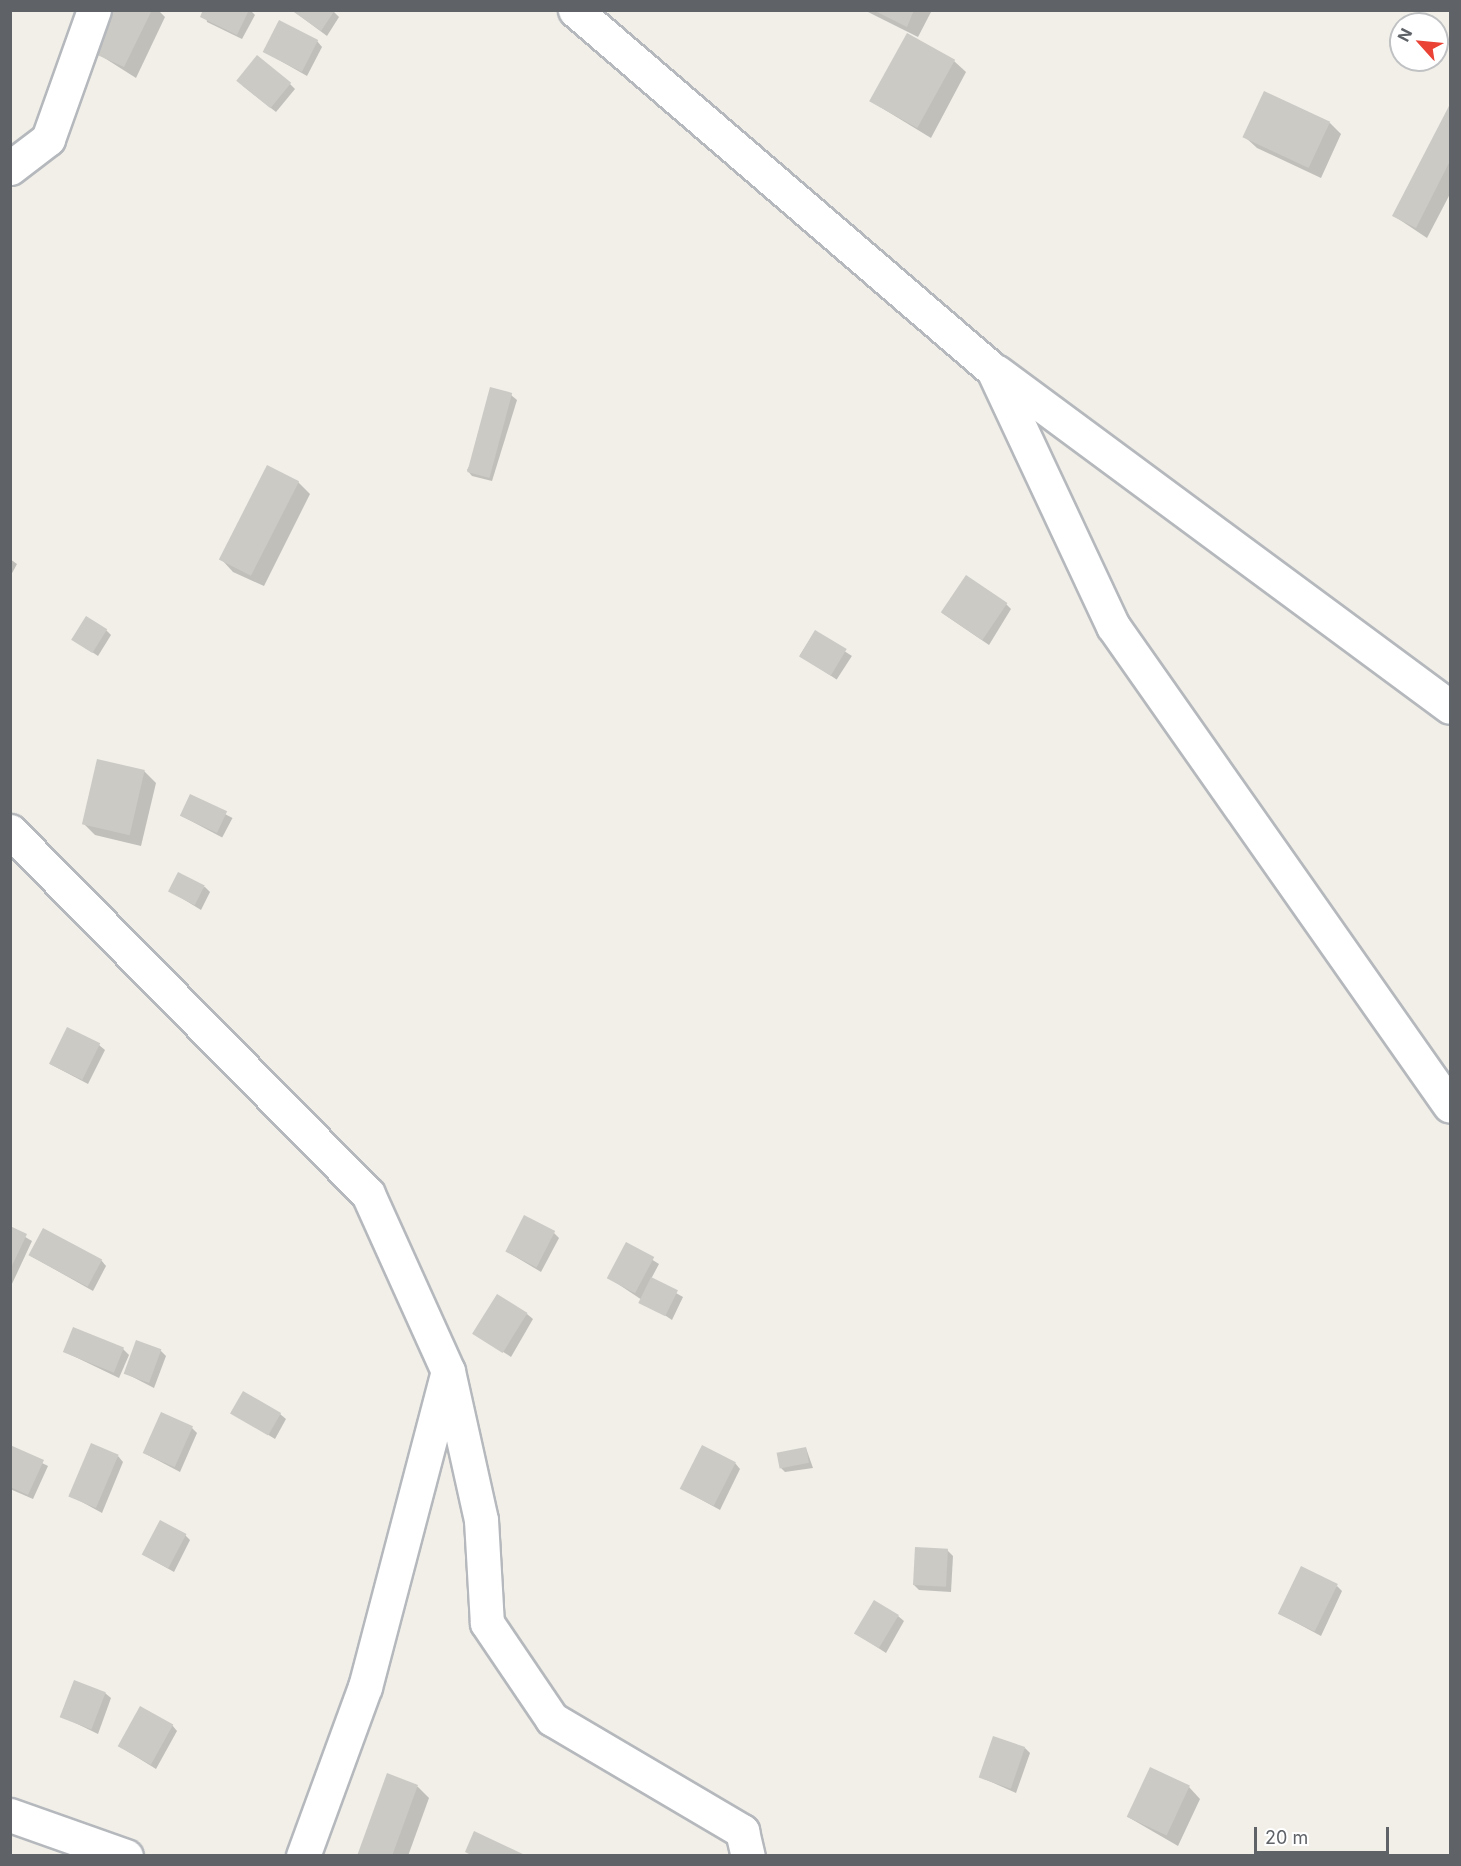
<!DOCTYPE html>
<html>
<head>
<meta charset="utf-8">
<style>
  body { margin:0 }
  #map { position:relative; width:1461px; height:1866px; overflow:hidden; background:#f1efe8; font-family:Inter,sans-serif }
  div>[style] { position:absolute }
  .shadow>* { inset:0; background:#0003; transform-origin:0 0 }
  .building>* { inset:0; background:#cccac5; transform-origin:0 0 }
  .roads { filter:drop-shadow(2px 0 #b5b8bc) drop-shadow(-2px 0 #b5b8bc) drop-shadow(0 2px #b5b8bc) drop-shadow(0 -2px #b5b8bc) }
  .street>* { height:33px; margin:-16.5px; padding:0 16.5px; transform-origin:16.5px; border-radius:16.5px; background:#fff }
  span { translate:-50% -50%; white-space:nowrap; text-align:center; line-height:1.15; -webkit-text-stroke:4.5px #fff; paint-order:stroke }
  .frame { position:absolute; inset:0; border:12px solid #5f6368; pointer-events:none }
  .north { position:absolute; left:1389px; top:12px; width:60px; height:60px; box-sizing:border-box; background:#fff; border:2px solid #bfc1c3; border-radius:50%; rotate:297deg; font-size:16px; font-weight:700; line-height:24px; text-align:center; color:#5f6368 }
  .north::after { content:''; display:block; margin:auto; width:21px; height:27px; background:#ea4335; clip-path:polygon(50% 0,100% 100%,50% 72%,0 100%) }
  .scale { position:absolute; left:1254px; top:1827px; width:135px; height:27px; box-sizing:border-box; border:3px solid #5f6368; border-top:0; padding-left:8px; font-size:18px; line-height:21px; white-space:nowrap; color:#5f6368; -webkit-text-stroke:4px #fff; paint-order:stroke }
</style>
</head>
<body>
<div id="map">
  <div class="shadow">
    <i style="clip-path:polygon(115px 10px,158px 10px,165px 17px,136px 78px,95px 52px)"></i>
    <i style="clip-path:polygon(205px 10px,250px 10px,255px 15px,242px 39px,207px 22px)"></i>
    <i style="clip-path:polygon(292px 10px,332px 10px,339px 17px,327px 36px)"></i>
    <i style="clip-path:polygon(864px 10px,929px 10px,931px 12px,918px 37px)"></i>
    <i style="clip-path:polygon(317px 41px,322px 47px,307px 76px,265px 52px)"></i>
    <i style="clip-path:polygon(954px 61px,966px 72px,931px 138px,872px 102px)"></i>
    <i style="clip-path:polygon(290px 84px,295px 89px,276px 112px,243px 86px)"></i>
    <i style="clip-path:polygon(1450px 107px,1450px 194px,1427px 238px,1394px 216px)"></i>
    <i style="clip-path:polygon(1330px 123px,1341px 134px,1321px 178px,1257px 148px,1245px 137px)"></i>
    <i style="clip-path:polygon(511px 395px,517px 400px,492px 481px,472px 476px,467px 470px)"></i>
    <i style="clip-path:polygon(298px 482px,310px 494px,264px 586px,233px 572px,222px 560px)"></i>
    <i style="clip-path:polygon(10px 559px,17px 564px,10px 577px)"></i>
    <i style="clip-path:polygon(1006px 604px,1011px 609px,989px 645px,942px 613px)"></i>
    <i style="clip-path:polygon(106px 630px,111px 635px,98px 656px,74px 640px)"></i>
    <i style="left:815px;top:632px;width:44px;height:28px;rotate:33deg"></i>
    <i style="clip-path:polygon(144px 771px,156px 783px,141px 846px,95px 835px,84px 824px)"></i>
    <i style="left:191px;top:796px;width:47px;height:22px;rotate:28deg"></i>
    <i style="clip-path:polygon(205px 887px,210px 892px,201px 910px,170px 891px)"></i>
    <i style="clip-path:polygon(99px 1045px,105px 1050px,88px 1084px,50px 1064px)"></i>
    <i style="clip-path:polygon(10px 1228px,32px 1241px,11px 1286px,10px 1286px)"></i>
    <i style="clip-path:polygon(554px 1233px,559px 1238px,541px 1272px,506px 1251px)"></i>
    <i style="clip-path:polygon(627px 1244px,659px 1264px,651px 1279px,683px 1297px,672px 1320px,609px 1278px)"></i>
    <i style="clip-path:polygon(31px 1256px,101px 1260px,106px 1266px,93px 1291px)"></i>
    <i style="clip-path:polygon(527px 1314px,533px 1319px,511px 1357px,475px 1334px)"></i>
    <i style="clip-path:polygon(123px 1349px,129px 1355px,119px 1378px,65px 1352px)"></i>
    <i style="clip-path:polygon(160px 1350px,166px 1356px,154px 1388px,125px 1373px)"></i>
    <i style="clip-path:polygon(233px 1413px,280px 1414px,286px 1419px,275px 1439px)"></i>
    <i style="clip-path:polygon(192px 1428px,197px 1433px,180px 1472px,144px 1453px)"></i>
    <i style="clip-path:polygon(10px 1447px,48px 1466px,33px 1499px,10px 1489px)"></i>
    <i style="clip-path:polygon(806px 1448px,813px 1468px,785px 1472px,780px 1467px)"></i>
    <i style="clip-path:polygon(118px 1456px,123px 1462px,102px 1513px,71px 1496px)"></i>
    <i style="clip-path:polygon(735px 1463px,740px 1469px,720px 1510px,682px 1489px)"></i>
    <i style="clip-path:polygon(185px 1535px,190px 1540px,174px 1572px,144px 1555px)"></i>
    <i style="clip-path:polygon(947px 1550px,953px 1556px,951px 1592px,919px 1590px,913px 1584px)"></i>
    <i style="clip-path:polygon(1337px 1586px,1342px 1591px,1321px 1636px,1280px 1614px)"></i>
    <i style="clip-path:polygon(898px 1616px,904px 1621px,886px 1653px,857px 1634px)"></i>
    <i style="clip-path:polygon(105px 1693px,111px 1698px,98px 1734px,63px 1717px)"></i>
    <i style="clip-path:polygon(172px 1725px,177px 1731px,156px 1769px,119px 1746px)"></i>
    <i style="clip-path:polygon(1025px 1748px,1030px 1753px,1016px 1793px,980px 1777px)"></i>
    <i style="clip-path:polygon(388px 1775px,418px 1787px,429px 1798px,408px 1856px,358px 1856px)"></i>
    <i style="clip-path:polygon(1189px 1787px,1200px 1799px,1178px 1846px,1128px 1817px)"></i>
  </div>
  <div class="building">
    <i style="clip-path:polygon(114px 10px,152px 10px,124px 67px,93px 53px)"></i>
    <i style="clip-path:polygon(203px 10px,249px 10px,237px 35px,200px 17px)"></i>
    <i style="clip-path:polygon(291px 10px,335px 10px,321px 31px)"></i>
    <i style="clip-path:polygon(873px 10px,914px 10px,907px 27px)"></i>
    <i style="left:279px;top:20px;width:44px;height:36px;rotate:27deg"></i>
    <i style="left:907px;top:33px;width:55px;height:78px;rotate:29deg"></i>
    <i style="left:257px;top:55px;width:44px;height:33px;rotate:39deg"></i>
    <i style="left:1264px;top:91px;width:73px;height:51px;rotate:25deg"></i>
    <i style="clip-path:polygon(1450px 104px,1450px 161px,1416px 228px,1392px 216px)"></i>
    <i style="left:490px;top:387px;width:23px;height:88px;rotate:15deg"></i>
    <i style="left:267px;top:465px;width:36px;height:106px;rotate:27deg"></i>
    <i style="left:966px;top:575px;width:50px;height:45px;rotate:34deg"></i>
    <i style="left:86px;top:616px;width:25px;height:28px;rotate:32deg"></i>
    <i style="left:815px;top:630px;width:37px;height:31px;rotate:31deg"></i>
    <i style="left:97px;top:759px;width:49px;height:67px;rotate:13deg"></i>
    <i style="left:190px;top:794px;width:41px;height:24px;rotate:25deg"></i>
    <i style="left:178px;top:872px;width:30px;height:22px;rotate:27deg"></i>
    <i style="left:67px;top:1027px;width:37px;height:41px;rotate:26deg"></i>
    <i style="left:524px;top:1215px;width:35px;height:41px;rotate:27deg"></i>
    <i style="clip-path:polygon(10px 1226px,27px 1234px,10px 1270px)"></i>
    <i style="left:43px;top:1228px;width:67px;height:31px;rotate:28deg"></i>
    <i style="left:626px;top:1242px;width:32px;height:41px;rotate:28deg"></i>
    <i style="left:651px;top:1277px;width:30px;height:29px;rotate:26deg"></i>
    <i style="left:497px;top:1294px;width:36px;height:47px;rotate:32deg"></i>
    <i style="left:73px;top:1327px;width:55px;height:27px;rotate:22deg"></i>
    <i style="left:136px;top:1340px;width:27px;height:36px;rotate:20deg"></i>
    <i style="left:243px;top:1391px;width:44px;height:26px;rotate:30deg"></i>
    <i style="left:161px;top:1412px;width:35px;height:45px;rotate:24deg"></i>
    <i style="left:91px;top:1443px;width:30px;height:58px;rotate:23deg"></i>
    <i style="clip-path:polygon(10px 1445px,44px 1460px,28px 1495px,10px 1487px)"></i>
    <i style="left:702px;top:1445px;width:38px;height:49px;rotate:27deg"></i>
    <i style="left:806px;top:1447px;width:16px;height:30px;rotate:79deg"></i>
    <i style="left:160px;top:1520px;width:30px;height:39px;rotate:28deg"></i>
    <i style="left:915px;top:1547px;width:33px;height:38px;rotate:3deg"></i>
    <i style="left:1301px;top:1566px;width:41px;height:53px;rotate:26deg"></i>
    <i style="left:874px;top:1600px;width:29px;height:39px;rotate:31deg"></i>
    <i style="left:74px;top:1680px;width:34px;height:40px;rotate:21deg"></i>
    <i style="left:140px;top:1706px;width:38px;height:46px;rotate:29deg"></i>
    <i style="left:993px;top:1736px;width:34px;height:44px;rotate:19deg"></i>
    <i style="left:1150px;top:1767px;width:44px;height:55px;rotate:25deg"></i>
    <i style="clip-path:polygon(387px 1773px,418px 1785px,392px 1856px,357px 1856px)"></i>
    <i style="clip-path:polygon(474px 1831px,527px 1856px,473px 1856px,465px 1852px)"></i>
  </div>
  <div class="roads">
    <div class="street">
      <i style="left:575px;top:10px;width:552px;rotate:40.74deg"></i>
      <i style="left:993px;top:370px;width:283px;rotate:64.9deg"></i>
      <i style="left:1113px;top:626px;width:586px;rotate:54.93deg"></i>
      <i style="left:10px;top:168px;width:48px;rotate:-37.3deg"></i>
      <i style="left:48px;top:139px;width:137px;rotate:-70.4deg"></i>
      <i style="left:997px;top:372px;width:563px;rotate:36.48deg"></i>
      <i style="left:10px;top:831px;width:510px;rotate:45.4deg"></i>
      <i style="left:368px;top:1194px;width:194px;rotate:65.7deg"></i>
      <i style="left:448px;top:1371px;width:153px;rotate:77.5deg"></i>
      <i style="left:481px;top:1520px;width:103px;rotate:86.7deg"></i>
      <i style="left:487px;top:1623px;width:116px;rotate:55.9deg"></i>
      <i style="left:552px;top:1719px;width:221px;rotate:30.5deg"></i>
      <i style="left:742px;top:1831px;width:26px;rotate:77deg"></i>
      <i style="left:10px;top:1815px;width:123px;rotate:19.5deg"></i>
      <i style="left:303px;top:1856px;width:180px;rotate:-69.9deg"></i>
      <i style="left:365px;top:1687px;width:323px;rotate:-75.3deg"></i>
    </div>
  </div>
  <div class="frame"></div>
  <div class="north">N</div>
  <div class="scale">20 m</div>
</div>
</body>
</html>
